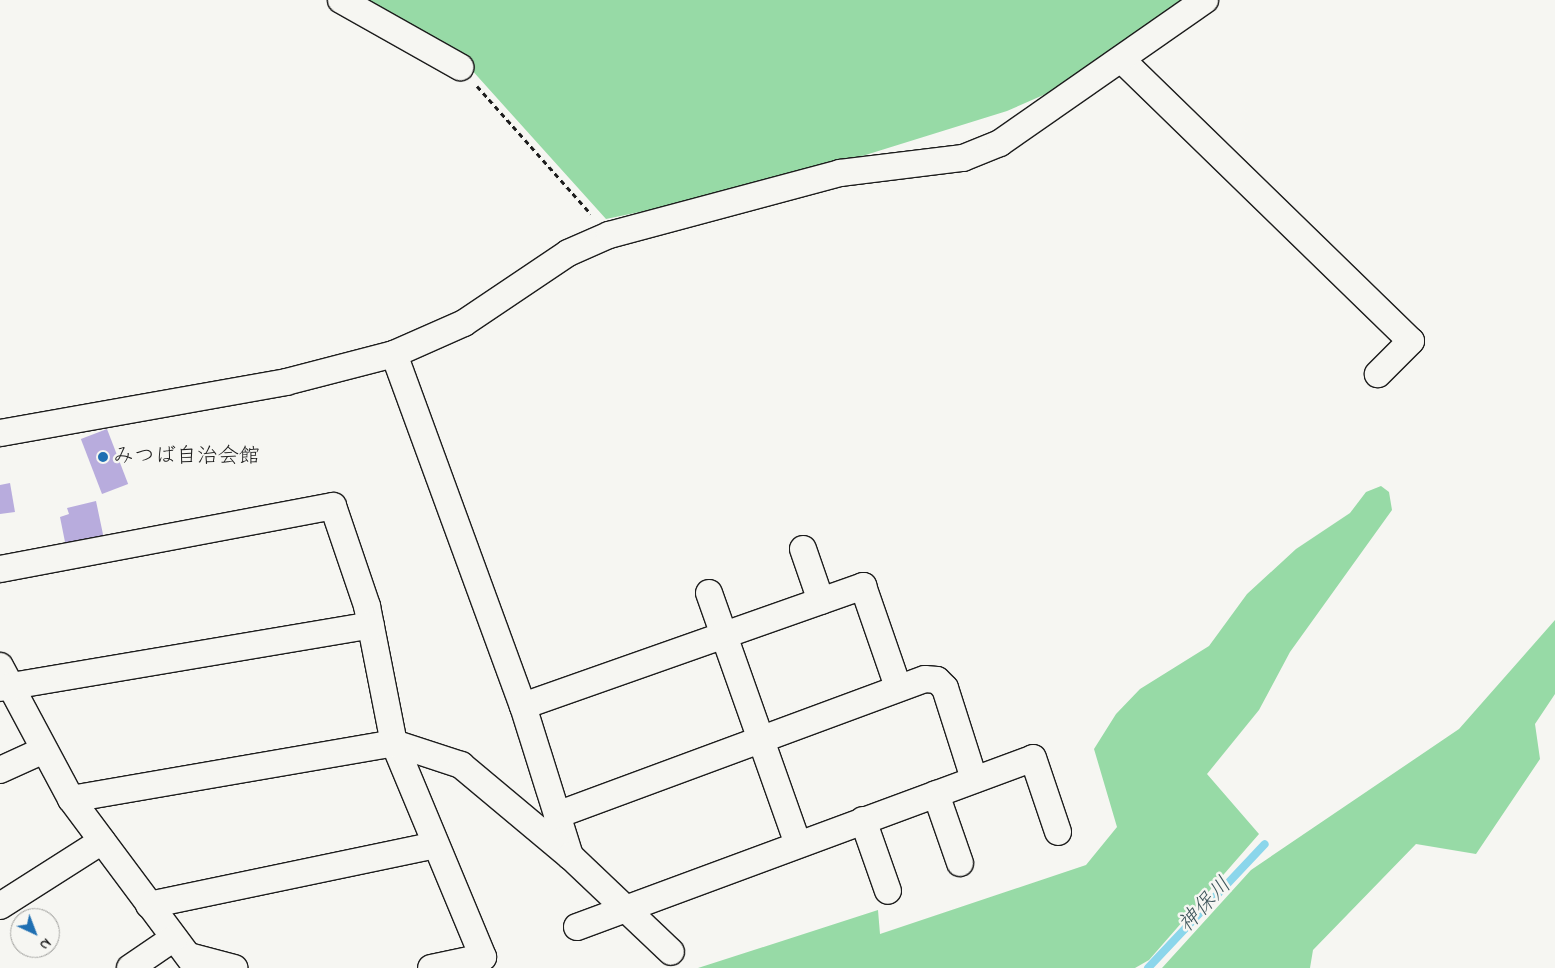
<!DOCTYPE html>
<html>
<head>
<meta charset="utf-8">
<style>
  body { margin:0 }
  #map { position:relative; width:1555px; height:968px; overflow:hidden; background:#f6f6f2; font-family:"Indie Flower","Klee One",sans-serif }
  div>[style] { position:absolute }
  .green>* { inset:0; background:#97daa6 }
  .stream>* { height:8px; margin:-4px; padding:0 4px; transform-origin:4px; border-radius:4px; background:#8bd6eb }
  .building>* { inset:0; background:#b8acdd; transform-origin:0 0 }
  .path>* { height:3px; margin-top:-1.5px; transform-origin:0; background:repeating-linear-gradient(90deg,#1c1c1c 0 5px,transparent 0 9px) }
  .roads { filter:drop-shadow(1px 0 #1c1c1c) drop-shadow(-1px 0 #1c1c1c) drop-shadow(0 1px #1c1c1c) drop-shadow(0 -1px #1c1c1c) }
  .minor>* { height:26px; margin:-13px; padding:0 13px; transform-origin:13px; border-radius:13px; background:#f6f6f2 }
  .dots>* { width:14px; height:14px; translate:-50% -50%; box-sizing:border-box; border:2px solid #f6f6f2; border-radius:50% }
  span { translate:-50% -50%; white-space:nowrap; text-align:center; line-height:1.15; -webkit-text-stroke:5px #f6f6f2; paint-order:stroke }
  .poi-label { font-size:21px; color:#1c1c1c }
  .left { translate:0 -50%; text-align:left }
  .water-label { font-size:22px; color:#3d545a; font-style:italic }
  .north { position:absolute; left:10px; top:908px; width:50px; height:50px; box-sizing:border-box; background:#f6f6f2; border:1px solid #9f9f9c; border-radius:50%; rotate:137deg; font-size:14px; font-weight:700; line-height:20px; text-align:center; color:#1c1c1c }
  .north::after { content:''; display:block; margin:auto; width:18px; height:22px; background:#1f6fb2; clip-path:polygon(50% 0,100% 100%,50% 72%,0 100%) }
</style>
</head>
<body>
<div id="map">
  <div class="green">
    <i style="clip-path:polygon(358px 0,1185px 0,1096px 72px,1007px 111px,769px 185px,606px 219px,461px 58px)"></i>
    <i style="clip-path:polygon(1381px 486px,1389px 492px,1392px 510px,1290px 652px,1259px 710px,1207px 774px,1259px 834px,1149px 960px,1135px 968px,698px 968px,878px 910px,880px 934px,1086px 865px,1117px 827px,1094px 749px,1116px 714px,1140px 689px,1209px 646px,1247px 594px,1296px 549px,1350px 513px,1366px 492px)"></i>
    <i style="clip-path:polygon(1555px 620px,1555px 694px,1535px 724px,1540px 759px,1476px 854px,1416px 844px,1313px 950px,1310px 968px,1162px 968px,1251px 870px,1459px 729px)"></i>
  </div>
  <div class="stream">
    <i style="left:1148px;top:968px;width:170px;rotate:-46.7deg"></i>
  </div>
  <div class="building">
    <i style="left:107px;top:429px;width:59px;height:28px;rotate:69deg"></i>
    <i style="clip-path:polygon(10px 483px,15px 512px,0 514px,0 485px)"></i>
    <i style="clip-path:polygon(96px 501px,104px 539px,66px 547px,60px 517px,69px 514px,67px 508px)"></i>
  </div>
  <div class="path">
    <i style="left:477px;top:86px;width:171px;rotate:48.3deg"></i>
  </div>
  <div class="roads">
    <div class="minor">
      <i style="left:341px;top:0;width:137px;rotate:29.4deg"></i>
      <i style="left:1122px;top:60px;width:403px;rotate:44.2deg"></i>
      <i style="left:1411px;top:341px;width:47px;rotate:135deg"></i>
      <i style="left:394px;top:354px;width:375px;rotate:69.9deg"></i>
      <i style="left:523px;top:706px;width:157px;rotate:72.6deg"></i>
      <i style="left:0;top:433px;width:291px;rotate:-10.1deg"></i>
      <i style="left:286px;top:382px;width:112px;rotate:-14.5deg"></i>
      <i style="left:394px;top:354px;width:77px;rotate:-23.9deg"></i>
      <i style="left:464px;top:323px;width:125px;rotate:-33.9deg"></i>
      <i style="left:568px;top:253px;width:45px;rotate:-23.7deg"></i>
      <i style="left:609px;top:235px;width:239px;rotate:-15deg"></i>
      <i style="left:840px;top:173px;width:124px;rotate:-7deg"></i>
      <i style="left:963px;top:158px;width:40px;rotate:-22deg"></i>
      <i style="left:1000px;top:143px;width:250px;rotate:-34.9deg"></i>
      <i style="left:803px;top:549px;width:55px;rotate:70.9deg"></i>
      <i style="left:0;top:569px;width:339px;rotate:-10.7deg"></i>
      <i style="left:333px;top:506px;width:106px;rotate:71.2deg"></i>
      <i style="left:367px;top:606px;width:140px;rotate:78.9deg"></i>
      <i style="left:394px;top:743px;width:232px;rotate:67.4deg"></i>
      <i style="left:483px;top:957px;width:53px;rotate:168.1deg"></i>
      <i style="left:709px;top:593px;width:266px;rotate:70.5deg"></i>
      <i style="left:0;top:666px;width:151px;rotate:61.9deg"></i>
      <i style="left:71px;top:799px;width:211px;rotate:53.3deg"></i>
      <i style="left:0;top:688px;width:376px;rotate:-9.6deg"></i>
      <i style="left:523px;top:706px;width:361px;rotate:-19.4deg"></i>
      <i style="left:863px;top:586px;width:107px;rotate:70.9deg"></i>
      <i style="left:0;top:770px;width:48px;rotate:-24.4deg"></i>
      <i style="left:936px;top:794px;width:73px;rotate:70.8deg"></i>
      <i style="left:71px;top:799px;width:328px;rotate:-9.8deg"></i>
      <i style="left:394px;top:743px;width:71px;rotate:18.2deg"></i>
      <i style="left:461px;top:765px;width:142px;rotate:39.9deg"></i>
      <i style="left:570px;top:856px;width:139px;rotate:43.5deg"></i>
      <i style="left:557px;top:815px;width:392px;rotate:-20.3deg"></i>
      <i style="left:925px;top:679px;width:12px;rotate:5deg"></i>
      <i style="left:937px;top:680px;width:11px;rotate:45deg"></i>
      <i style="left:945px;top:688px;width:96px;rotate:72.3deg"></i>
      <i style="left:863px;top:820px;width:75px;rotate:70.6deg"></i>
      <i style="left:149px;top:905px;width:293px;rotate:-11.8deg"></i>
      <i style="left:0;top:906px;width:121px;rotate:-32.5deg"></i>
      <i style="left:577px;top:927px;width:486px;rotate:-20.3deg"></i>
      <i style="left:1033px;top:758px;width:78px;rotate:71.3deg"></i>
      <i style="left:189px;top:956px;width:47px;rotate:14.9deg"></i>
      <i style="left:130px;top:968px;width:53px;rotate:-34.3deg"></i>
    </div>
  </div>
  <div class="dots">
    <i style="left:103px;top:457px;background:#1f6fb2"></i>
  </div>
  <div class="poi-label">
    <span class="left" style="left:113px;top:457px">みつば自治会館</span>
  </div>
  <div class="water-label">
    <span style="left:1206px;top:906px;rotate:-47deg">神保川</span>
  </div>
  <div class="north">N</div>
</div>
</body>
</html>
